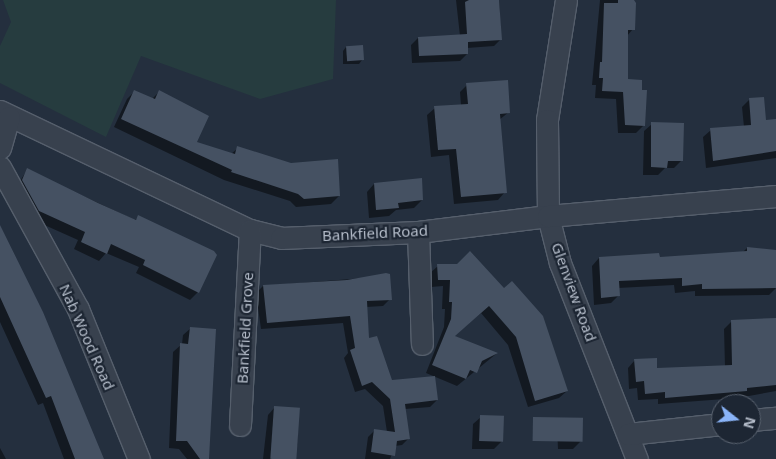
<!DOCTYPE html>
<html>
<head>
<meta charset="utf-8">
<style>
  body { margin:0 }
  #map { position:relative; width:776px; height:459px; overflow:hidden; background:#242f3e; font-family:"Noto Sans",sans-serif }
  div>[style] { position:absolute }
  .green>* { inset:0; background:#263c3f }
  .shadow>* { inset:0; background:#0007 }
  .building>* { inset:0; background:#455162; transform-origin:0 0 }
  .roads { filter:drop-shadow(1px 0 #565f6c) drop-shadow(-1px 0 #565f6c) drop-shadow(0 1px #565f6c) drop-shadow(0 -1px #565f6c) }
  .minor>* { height:21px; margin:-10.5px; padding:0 10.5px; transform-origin:10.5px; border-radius:10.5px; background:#38414e }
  span { translate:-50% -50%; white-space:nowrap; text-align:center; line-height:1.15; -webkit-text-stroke:4.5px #1d2633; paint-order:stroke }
  .street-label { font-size:15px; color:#b4bcc9 }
  .north { position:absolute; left:711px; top:394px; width:50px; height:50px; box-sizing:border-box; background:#1d2633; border:1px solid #59626f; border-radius:50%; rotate:106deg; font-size:14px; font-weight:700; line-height:20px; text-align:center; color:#b4bcc9 }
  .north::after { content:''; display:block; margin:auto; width:18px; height:22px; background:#8ab4f8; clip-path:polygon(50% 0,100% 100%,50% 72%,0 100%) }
</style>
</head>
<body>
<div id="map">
  <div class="green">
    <i style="clip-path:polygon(3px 0,336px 0,333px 79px,260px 99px,141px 56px,106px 137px,0 83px,0 46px,11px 22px)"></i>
  </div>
  <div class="shadow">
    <i style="clip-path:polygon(456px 0,499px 0,501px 39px,494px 46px,467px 48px,467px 54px,460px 61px,412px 63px,411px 45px,418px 38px,460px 36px)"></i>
    <i style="clip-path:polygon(600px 0,634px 0,633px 29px,627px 36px,627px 80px,644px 125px,636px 133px,618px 133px,616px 99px,595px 98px,596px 85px,592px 85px)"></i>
    <i style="clip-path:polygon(346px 47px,362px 60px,359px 64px,343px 64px,343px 51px)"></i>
    <i style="clip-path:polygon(467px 85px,509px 112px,499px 120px,505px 192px,498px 200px,454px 204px,449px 155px,431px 157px,427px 115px,435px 108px,461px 105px,460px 92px)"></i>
    <i style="clip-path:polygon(135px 91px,152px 99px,160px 91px,195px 143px,231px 154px,238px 148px,339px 196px,331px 204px,296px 207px,290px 201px,224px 180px,114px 127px,127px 99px)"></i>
    <i style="clip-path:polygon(750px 99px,765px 121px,776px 120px,776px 158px,706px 168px,703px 137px,711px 130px,744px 127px,742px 107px)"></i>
    <i style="clip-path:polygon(652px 124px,682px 160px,674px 168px,665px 168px,658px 175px,643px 175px,644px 131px)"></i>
    <i style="clip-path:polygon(27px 170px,135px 220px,139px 217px,198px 292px,190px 300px,136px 273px,139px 267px,106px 253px,99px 261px,74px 249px,78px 240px,31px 219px,15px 189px)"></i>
    <i style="clip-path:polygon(374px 184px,422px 200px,414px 208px,396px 210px,389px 216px,369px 218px,367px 192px)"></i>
    <i style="clip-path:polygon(0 232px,103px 459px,64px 459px,43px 403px,38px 405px,0 322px)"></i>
    <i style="clip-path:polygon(747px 248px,776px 288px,769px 295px,695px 296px,695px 291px,675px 293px,674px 285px,618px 288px,618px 296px,611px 303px,594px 305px,592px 266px,599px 258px,658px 259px,743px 252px)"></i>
    <i style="clip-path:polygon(457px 265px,567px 391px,559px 398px,528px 407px,508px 345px,481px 313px,454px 336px,496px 354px,457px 386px,426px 373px,444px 327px,445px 309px,442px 309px,443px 286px,431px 287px,430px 273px,438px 266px)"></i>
    <i style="clip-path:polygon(389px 276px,390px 299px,383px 306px,366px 307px,368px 340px,391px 381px,437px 400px,430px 407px,405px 409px,409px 438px,402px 445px,395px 446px,390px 459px,365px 459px,368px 437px,375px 430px,387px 432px,383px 406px,365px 389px,355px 392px,344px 358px,348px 353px,343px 323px,261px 329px,256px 293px,263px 286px)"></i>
    <i style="clip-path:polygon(776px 319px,776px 391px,738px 398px,658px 404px,658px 399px,638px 400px,637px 388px,629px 389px,628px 368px,635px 360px,656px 370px,725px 367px,724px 329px,731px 322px)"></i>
    <i style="clip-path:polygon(191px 328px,208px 459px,187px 459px,179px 449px,169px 448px,173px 352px,182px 344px,183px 335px)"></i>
    <i style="clip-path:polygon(275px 407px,299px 409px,297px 446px,287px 459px,263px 459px,268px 415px)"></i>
    <i style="clip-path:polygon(481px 417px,502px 441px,494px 449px,472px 449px,473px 424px)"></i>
    <i style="clip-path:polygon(557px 426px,581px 441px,573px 449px,558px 449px)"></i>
    <i style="clip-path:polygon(0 448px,6px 459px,0 459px)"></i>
  </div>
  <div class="building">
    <i style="clip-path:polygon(469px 0,499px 0,502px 40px,468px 42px,468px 54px,419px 56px,418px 37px,467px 34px,465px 2px)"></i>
    <i style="clip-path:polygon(618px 0,634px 0,636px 3px,635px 30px,628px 30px,628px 79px,642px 80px,642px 90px,647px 90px,645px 126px,625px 125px,623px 92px,602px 91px,603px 78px,599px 78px,600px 62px,602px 62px,604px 3px,618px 3px)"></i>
    <i style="left:363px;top:45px;width:15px;height:17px;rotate:86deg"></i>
    <i style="clip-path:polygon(508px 80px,510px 113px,500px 114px,507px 193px,461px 197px,456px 149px,438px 150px,434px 106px,468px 104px,466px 83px)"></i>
    <i style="clip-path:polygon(134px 90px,155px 99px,159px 90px,209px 116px,197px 142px,235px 154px,237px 146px,291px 163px,338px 159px,340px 196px,304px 199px,298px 194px,231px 172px,232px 170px,121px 119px)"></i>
    <i style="clip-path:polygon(764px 97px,766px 120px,776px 119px,776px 151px,713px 161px,710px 128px,751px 125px,749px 98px)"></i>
    <i style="clip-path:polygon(651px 122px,684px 123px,683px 161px,668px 161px,667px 168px,651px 167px)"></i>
    <i style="clip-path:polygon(27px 168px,98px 203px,136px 220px,138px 215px,214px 251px,217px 255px,199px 293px,143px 265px,145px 260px,111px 244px,107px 254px,81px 242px,85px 232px,39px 211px,22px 180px)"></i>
    <i style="clip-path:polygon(422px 178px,423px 200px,398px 203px,399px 208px,376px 210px,374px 183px)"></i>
    <i style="clip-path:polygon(0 225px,43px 312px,104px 459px,75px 459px,51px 396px,46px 398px,0 297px)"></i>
    <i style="clip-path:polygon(747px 247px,776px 250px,776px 288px,702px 289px,702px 284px,682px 286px,682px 278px,619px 281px,620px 296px,601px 298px,599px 257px,659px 253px,660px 257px,747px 251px)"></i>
    <i style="clip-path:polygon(470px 251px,504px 288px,512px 281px,543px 316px,568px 391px,535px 401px,516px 337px,489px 306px,455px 336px,498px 353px,482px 361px,477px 373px,470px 370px,466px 379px,432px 365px,451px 319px,452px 302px,449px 302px,450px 280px,438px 280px,437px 264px,457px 264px)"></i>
    <i style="clip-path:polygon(386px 273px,390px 274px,392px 300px,367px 301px,369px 338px,377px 336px,392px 380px,435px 376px,438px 400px,405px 404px,410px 439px,397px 441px,395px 456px,371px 452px,374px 429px,395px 432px,390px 399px,372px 382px,362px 386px,350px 350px,355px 348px,350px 316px,267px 323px,263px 285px,347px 280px)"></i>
    <i style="clip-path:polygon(776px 318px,776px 385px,747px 388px,747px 391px,665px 398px,665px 392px,645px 394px,644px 381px,636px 382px,634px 359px,657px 358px,657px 368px,732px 365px,731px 320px)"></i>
    <i style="clip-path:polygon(190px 327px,216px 329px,209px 459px,200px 459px,187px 441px,176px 441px,180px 343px,188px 344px)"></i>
    <i style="left:274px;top:406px;width:26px;height:53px;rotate:4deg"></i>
    <i style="left:480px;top:415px;width:24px;height:26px;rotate:2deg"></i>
    <i style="left:533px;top:417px;width:50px;height:24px;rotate:1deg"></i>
  </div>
  <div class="roads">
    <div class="minor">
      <i style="left:566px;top:0;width:121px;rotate:99deg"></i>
      <i style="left:547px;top:120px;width:96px;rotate:89.4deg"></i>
      <i style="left:548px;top:216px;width:49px;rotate:75.7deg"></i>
      <i style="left:560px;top:263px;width:211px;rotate:68.6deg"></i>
      <i style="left:0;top:111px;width:277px;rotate:25.5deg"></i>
      <i style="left:250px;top:230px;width:32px;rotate:14deg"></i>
      <i style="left:281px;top:238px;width:137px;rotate:-2.5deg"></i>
      <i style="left:418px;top:232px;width:131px;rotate:-7deg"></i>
      <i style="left:548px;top:216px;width:229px;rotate:-5deg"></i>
      <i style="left:0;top:148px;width:32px;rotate:-74deg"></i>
      <i style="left:0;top:167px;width:162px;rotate:61.2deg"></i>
      <i style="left:78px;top:309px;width:162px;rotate:67.9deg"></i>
      <i style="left:418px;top:232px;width:112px;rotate:88deg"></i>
      <i style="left:751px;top:420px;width:25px;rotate:-5deg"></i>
      <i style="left:240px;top:425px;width:195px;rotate:-87.1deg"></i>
      <i style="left:628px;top:434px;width:94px;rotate:-6.1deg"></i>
    </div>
  </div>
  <div class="street-label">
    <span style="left:375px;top:233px;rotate:-3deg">Bankfield Road</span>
    <span style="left:574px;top:292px;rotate:70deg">Glenview Road</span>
    <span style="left:245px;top:328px;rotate:-87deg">Bankfield Grove</span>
    <span style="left:87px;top:337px;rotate:66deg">Nab Wood Road</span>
  </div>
  <div class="north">N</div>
</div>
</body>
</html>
